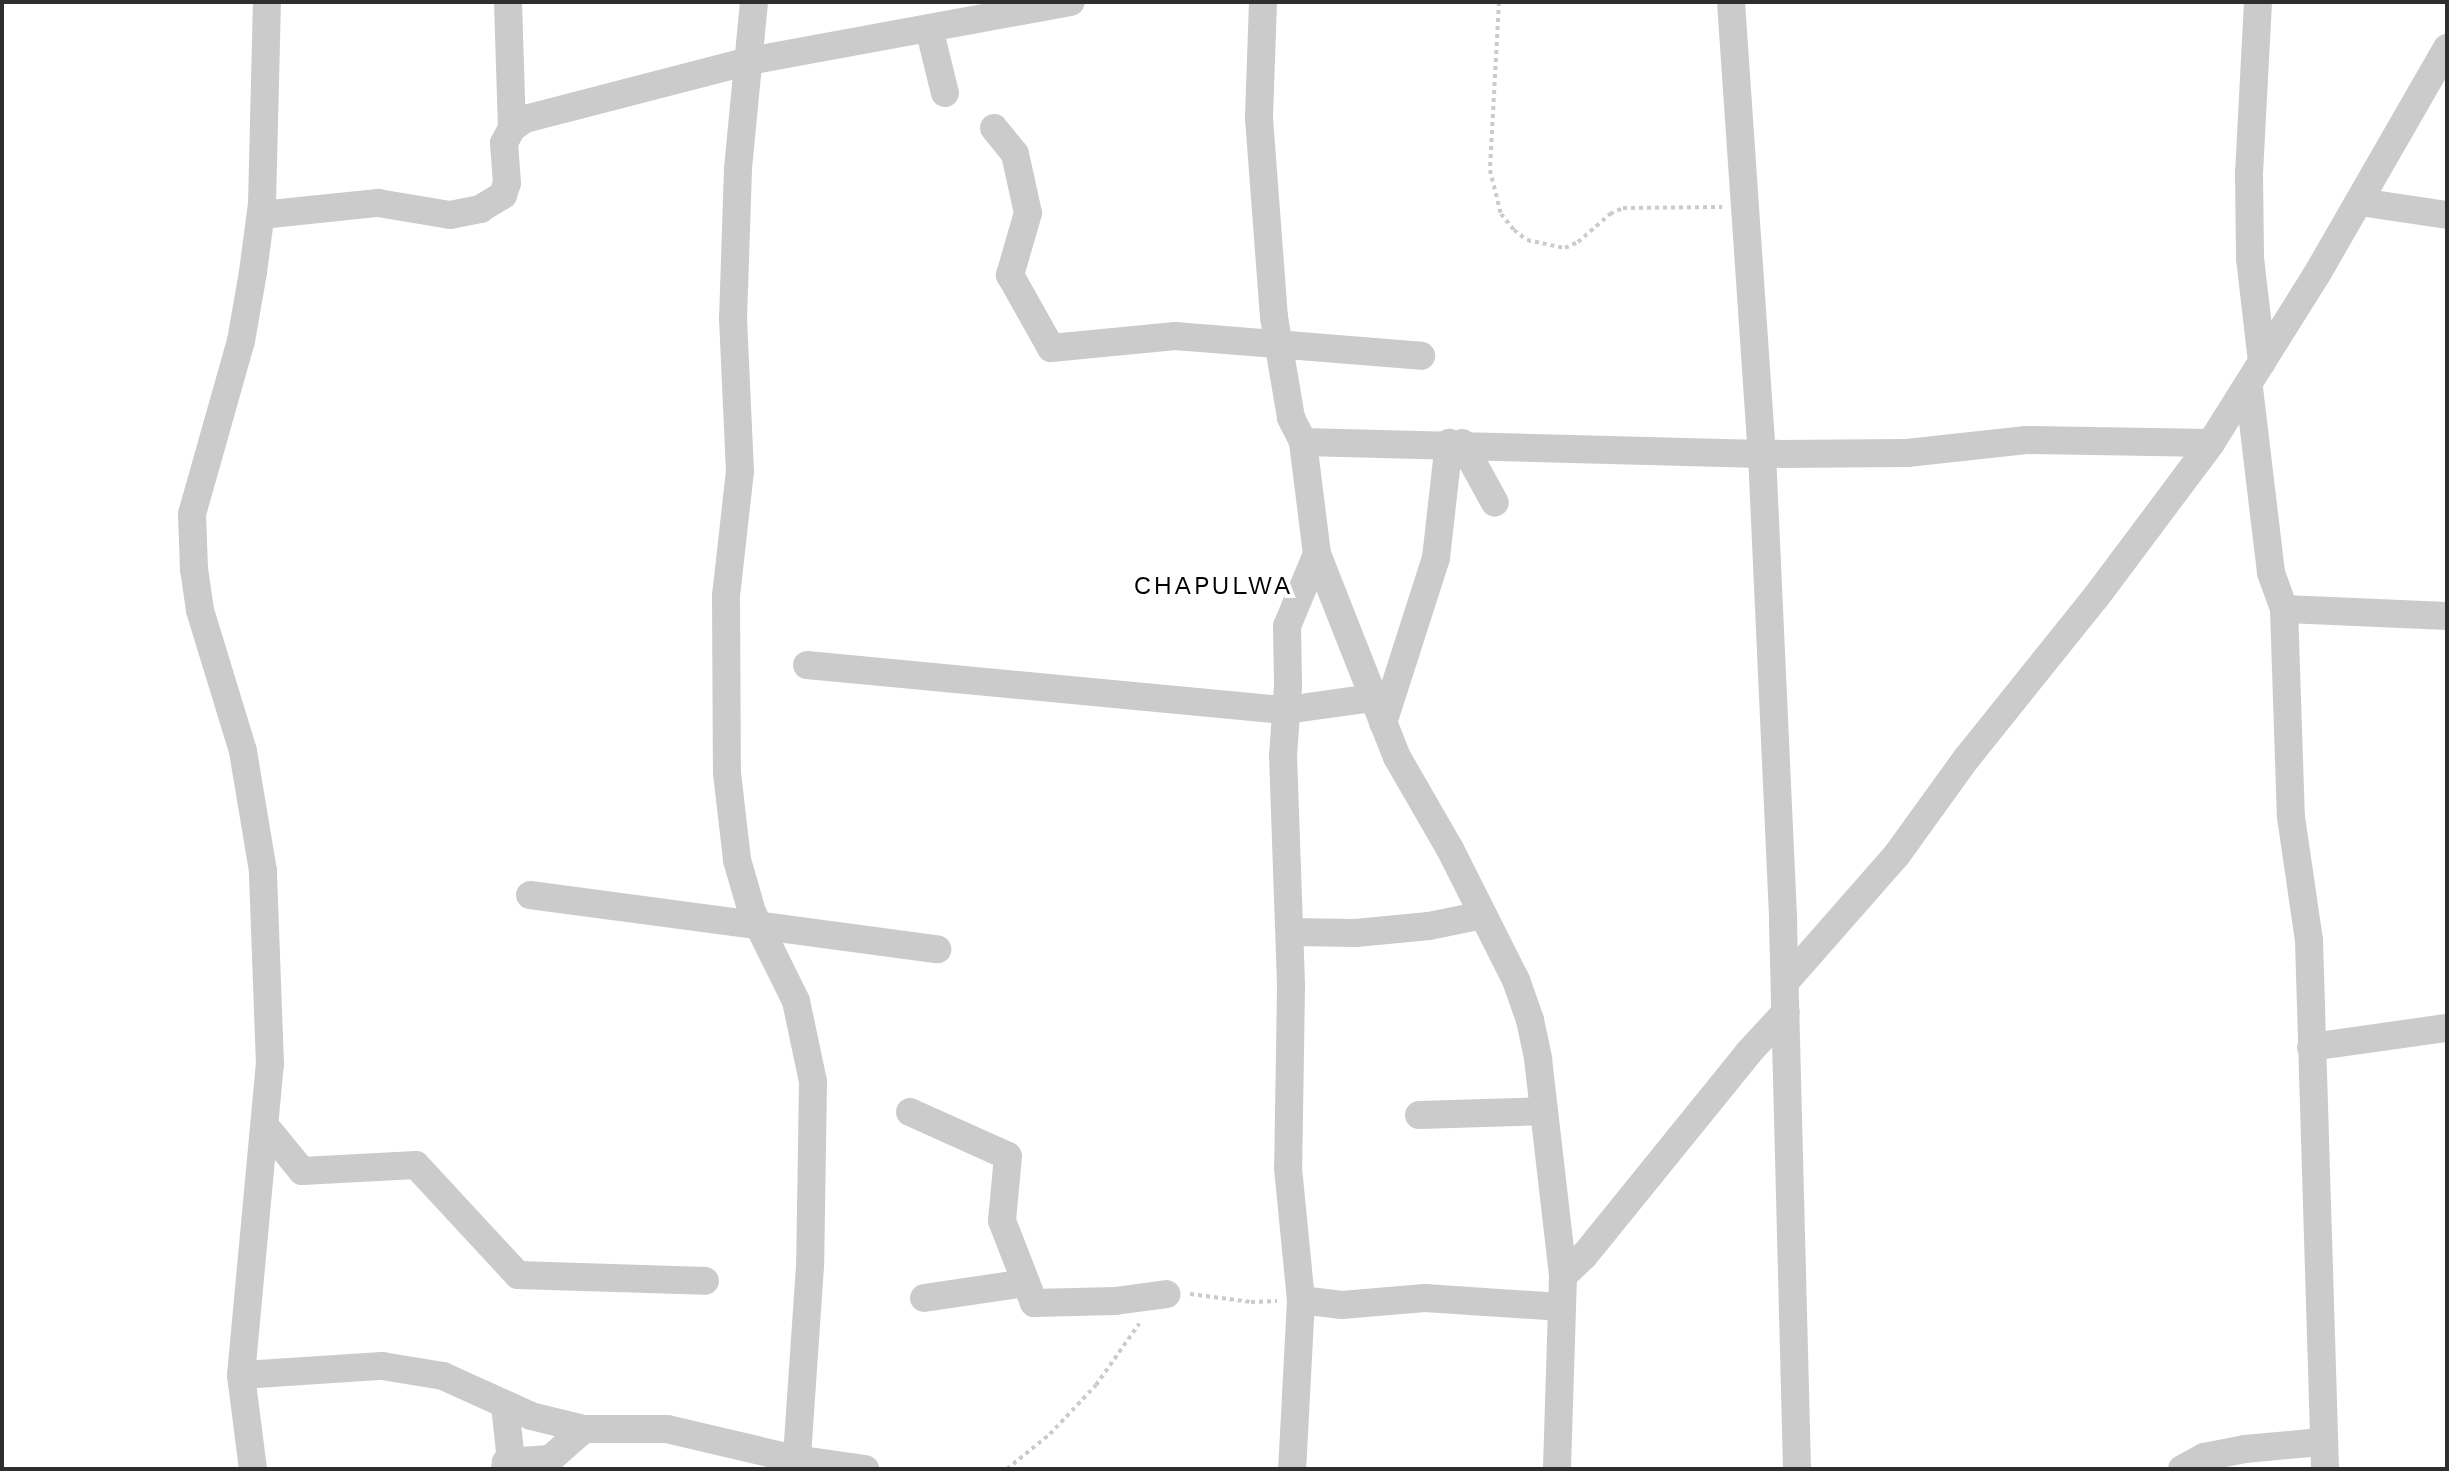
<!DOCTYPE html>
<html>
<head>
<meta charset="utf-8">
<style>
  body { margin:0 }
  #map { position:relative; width:2449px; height:1471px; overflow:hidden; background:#fff; font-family:"Work Sans",sans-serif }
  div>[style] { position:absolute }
  .path>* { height:4px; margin-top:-2px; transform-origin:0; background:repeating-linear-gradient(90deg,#cbcbcb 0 4px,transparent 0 8px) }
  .minor>* { height:28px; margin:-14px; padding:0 14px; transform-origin:14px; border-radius:14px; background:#cbcbcb }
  span { translate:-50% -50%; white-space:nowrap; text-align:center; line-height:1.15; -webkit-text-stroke:8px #fff; paint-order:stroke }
  .quarter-label { font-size:26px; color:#000; letter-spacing:2px }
  .frame { position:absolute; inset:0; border:4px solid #2e2e2e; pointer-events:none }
</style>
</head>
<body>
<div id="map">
  <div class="path">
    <i style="left:1499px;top:2px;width:168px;rotate:93.1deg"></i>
    <i style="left:1490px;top:170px;width:45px;rotate:76deg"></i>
    <i style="left:1501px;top:214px;width:21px;rotate:51deg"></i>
    <i style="left:1514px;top:230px;width:16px;rotate:38deg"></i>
    <i style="left:1527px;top:240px;width:39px;rotate:12deg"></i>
    <i style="left:1565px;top:248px;width:14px;rotate:-25deg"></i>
    <i style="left:1578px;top:242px;width:43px;rotate:-41.2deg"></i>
    <i style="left:1610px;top:214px;width:14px;rotate:-25deg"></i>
    <i style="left:1623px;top:208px;width:99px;rotate:-0.6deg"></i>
    <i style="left:1190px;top:1294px;width:62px;rotate:7.5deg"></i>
    <i style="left:1251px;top:1302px;width:26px;rotate:-2deg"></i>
    <i style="left:1007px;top:1469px;width:55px;rotate:-39.1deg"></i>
    <i style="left:1050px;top:1434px;width:67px;rotate:-46.8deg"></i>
    <i style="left:1096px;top:1385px;width:75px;rotate:-54.8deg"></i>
  </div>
  <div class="minor">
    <i style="left:508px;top:2px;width:126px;rotate:88.2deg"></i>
    <i style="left:754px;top:2px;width:168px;rotate:95.5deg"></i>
    <i style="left:738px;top:169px;width:149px;rotate:91.9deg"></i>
    <i style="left:733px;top:318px;width:153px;rotate:87.4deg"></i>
    <i style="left:740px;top:471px;width:125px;rotate:96.4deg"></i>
    <i style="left:726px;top:595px;width:178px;rotate:89.7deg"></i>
    <i style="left:727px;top:773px;width:88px;rotate:83.4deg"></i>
    <i style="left:737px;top:860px;width:54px;rotate:73.9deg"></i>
    <i style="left:752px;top:912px;width:99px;rotate:63.7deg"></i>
    <i style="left:796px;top:1001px;width:83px;rotate:78.1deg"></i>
    <i style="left:813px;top:1082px;width:184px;rotate:90.9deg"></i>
    <i style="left:810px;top:1266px;width:203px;rotate:93.9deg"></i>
    <i style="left:1263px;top:2px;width:116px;rotate:92deg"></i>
    <i style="left:1259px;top:118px;width:200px;rotate:85.7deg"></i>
    <i style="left:1274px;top:317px;width:102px;rotate:80.4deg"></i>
    <i style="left:1291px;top:418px;width:27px;rotate:63deg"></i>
    <i style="left:1303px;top:442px;width:113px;rotate:82.9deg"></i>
    <i style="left:1317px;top:554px;width:78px;rotate:112.6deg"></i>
    <i style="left:1287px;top:626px;width:60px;rotate:89deg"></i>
    <i style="left:1288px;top:686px;width:69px;rotate:94.1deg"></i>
    <i style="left:1283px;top:755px;width:232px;rotate:88deg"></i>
    <i style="left:1291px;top:987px;width:181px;rotate:90.9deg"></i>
    <i style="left:1288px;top:1168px;width:133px;rotate:84.4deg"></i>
    <i style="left:1301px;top:1300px;width:169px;rotate:93deg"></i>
    <i style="left:1731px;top:2px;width:453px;rotate:86.1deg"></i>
    <i style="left:1762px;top:454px;width:469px;rotate:87.4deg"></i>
    <i style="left:1783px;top:923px;width:546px;rotate:88.53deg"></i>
    <i style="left:2258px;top:2px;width:172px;rotate:93deg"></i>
    <i style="left:2249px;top:174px;width:84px;rotate:89.3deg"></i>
    <i style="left:2250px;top:258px;width:105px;rotate:83.4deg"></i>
    <i style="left:929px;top:28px;width:67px;rotate:76.2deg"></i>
    <i style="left:994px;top:128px;width:33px;rotate:51deg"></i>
    <i style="left:1015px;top:154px;width:60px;rotate:77.6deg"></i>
    <i style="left:1028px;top:213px;width:65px;rotate:106.2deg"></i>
    <i style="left:1010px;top:275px;width:84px;rotate:60.7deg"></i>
    <i style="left:1051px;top:348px;width:125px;rotate:-5.5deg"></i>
    <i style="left:1175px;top:336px;width:247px;rotate:4.6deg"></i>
    <i style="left:2360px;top:202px;width:88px;rotate:8.5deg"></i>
    <i style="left:261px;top:215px;width:118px;rotate:-5.9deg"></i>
    <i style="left:378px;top:203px;width:73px;rotate:9.5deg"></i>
    <i style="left:450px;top:215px;width:31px;rotate:-11deg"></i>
    <i style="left:480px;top:209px;width:27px;rotate:-31deg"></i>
    <i style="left:503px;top:195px;width:13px;rotate:-72deg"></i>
    <i style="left:507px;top:183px;width:40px;rotate:-94.3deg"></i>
    <i style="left:504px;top:143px;width:17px;rotate:-62deg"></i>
    <i style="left:512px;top:128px;width:16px;rotate:-35deg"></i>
    <i style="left:525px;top:119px;width:231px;rotate:-14.5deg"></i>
    <i style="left:749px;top:61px;width:327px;rotate:-10.4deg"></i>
    <i style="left:2249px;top:388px;width:186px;rotate:83.2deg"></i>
    <i style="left:2271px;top:573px;width:38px;rotate:70deg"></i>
    <i style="left:2284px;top:609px;width:208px;rotate:88.1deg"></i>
    <i style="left:2291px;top:817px;width:125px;rotate:81.7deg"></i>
    <i style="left:2309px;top:941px;width:528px;rotate:88.26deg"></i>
    <i style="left:1303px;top:442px;width:459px;rotate:1.5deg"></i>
    <i style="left:1762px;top:454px;width:145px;rotate:-0.4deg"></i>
    <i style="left:1907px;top:453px;width:120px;rotate:-6.2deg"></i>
    <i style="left:2026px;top:440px;width:185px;rotate:0.9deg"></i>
    <i style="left:1462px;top:443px;width:68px;rotate:61.2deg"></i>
    <i style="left:1317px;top:554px;width:218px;rotate:68.5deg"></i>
    <i style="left:1397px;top:757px;width:106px;rotate:60.1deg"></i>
    <i style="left:1450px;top:849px;width:147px;rotate:63.3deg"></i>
    <i style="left:1516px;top:980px;width:42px;rotate:70.7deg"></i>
    <i style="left:1530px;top:1020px;width:40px;rotate:78deg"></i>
    <i style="left:1538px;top:1059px;width:218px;rotate:83.4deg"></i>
    <i style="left:1563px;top:1276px;width:193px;rotate:91.8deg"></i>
    <i style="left:2284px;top:609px;width:163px;rotate:2.5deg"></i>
    <i style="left:807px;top:665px;width:481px;rotate:5.4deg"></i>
    <i style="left:1286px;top:710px;width:88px;rotate:-7.9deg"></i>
    <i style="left:1383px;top:723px;width:173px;rotate:-72.2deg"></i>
    <i style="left:1436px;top:558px;width:116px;rotate:-83.6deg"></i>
    <i style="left:530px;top:895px;width:411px;rotate:7.6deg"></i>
    <i style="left:1290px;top:932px;width:66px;rotate:0.9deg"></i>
    <i style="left:1356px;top:933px;width:73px;rotate:-5.5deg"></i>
    <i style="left:1429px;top:926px;width:55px;rotate:-11.5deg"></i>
    <i style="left:1786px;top:981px;width:167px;rotate:-48.7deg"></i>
    <i style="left:1896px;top:856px;width:120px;rotate:-54.2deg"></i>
    <i style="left:1966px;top:759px;width:208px;rotate:-51.3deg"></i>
    <i style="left:2096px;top:597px;width:192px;rotate:-53.2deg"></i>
    <i style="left:2211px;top:443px;width:199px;rotate:-57.9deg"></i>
    <i style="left:2317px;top:274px;width:261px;rotate:-60.1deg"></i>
    <i style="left:2311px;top:1047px;width:137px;rotate:-8deg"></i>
    <i style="left:910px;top:1112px;width:107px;rotate:24.2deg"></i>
    <i style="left:1008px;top:1156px;width:65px;rotate:95.3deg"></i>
    <i style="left:1002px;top:1221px;width:88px;rotate:68.7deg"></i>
    <i style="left:1034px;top:1303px;width:81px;rotate:-1.4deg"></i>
    <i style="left:1115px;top:1301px;width:52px;rotate:-7.7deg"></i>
    <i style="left:1419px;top:1115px;width:125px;rotate:-1.8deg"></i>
    <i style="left:266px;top:1127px;width:57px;rotate:50.7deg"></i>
    <i style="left:302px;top:1171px;width:114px;rotate:-3deg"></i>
    <i style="left:416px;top:1165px;width:150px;rotate:47.2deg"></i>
    <i style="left:518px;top:1275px;width:187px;rotate:1.8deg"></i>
    <i style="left:1563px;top:1276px;width:29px;rotate:-44deg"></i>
    <i style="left:1584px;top:1256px;width:262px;rotate:-51deg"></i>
    <i style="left:1749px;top:1052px;width:54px;rotate:-47.2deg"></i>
    <i style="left:924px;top:1298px;width:103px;rotate:-8.4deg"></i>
    <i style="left:1301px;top:1300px;width:41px;rotate:7deg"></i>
    <i style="left:1342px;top:1305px;width:83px;rotate:-4.8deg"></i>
    <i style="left:1425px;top:1298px;width:137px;rotate:3.8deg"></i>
    <i style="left:241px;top:1375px;width:141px;rotate:-3.7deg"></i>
    <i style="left:382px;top:1366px;width:62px;rotate:9.3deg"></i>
    <i style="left:443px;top:1376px;width:97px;rotate:24.4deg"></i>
    <i style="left:531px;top:1416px;width:55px;rotate:13.8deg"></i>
    <i style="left:584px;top:1429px;width:83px"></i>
    <i style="left:667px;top:1429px;width:131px;rotate:13.2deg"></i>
    <i style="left:795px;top:1459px;width:71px;rotate:8.1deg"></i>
    <i style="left:505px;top:1405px;width:56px;rotate:83.9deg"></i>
    <i style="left:253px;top:1469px;width:95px;rotate:-97.3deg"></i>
    <i style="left:241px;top:1375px;width:311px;rotate:-84.7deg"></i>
    <i style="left:270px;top:1065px;width:194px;rotate:-92.1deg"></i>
    <i style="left:263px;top:871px;width:122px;rotate:-99.5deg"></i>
    <i style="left:243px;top:751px;width:147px;rotate:-107deg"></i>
    <i style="left:200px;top:610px;width:41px;rotate:-98.3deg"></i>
    <i style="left:194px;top:569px;width:55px;rotate:-92.1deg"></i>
    <i style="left:192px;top:514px;width:180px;rotate:-74.2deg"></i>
    <i style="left:241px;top:341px;width:70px;rotate:-80.1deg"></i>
    <i style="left:253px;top:272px;width:69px;rotate:-82.5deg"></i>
    <i style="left:262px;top:204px;width:202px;rotate:-88.6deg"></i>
    <i style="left:505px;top:1469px;width:7px;rotate:-82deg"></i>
    <i style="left:506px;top:1462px;width:44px;rotate:-3.9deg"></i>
    <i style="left:550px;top:1459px;width:45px;rotate:-41.4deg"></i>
    <i style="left:2182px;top:1469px;width:25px;rotate:-29deg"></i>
    <i style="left:2204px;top:1457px;width:42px;rotate:-11deg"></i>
    <i style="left:2245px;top:1449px;width:76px;rotate:-5.3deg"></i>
  </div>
  <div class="quarter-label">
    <span style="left:1213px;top:586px">CHAPULWA</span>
  </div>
  <div class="frame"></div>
</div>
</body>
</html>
